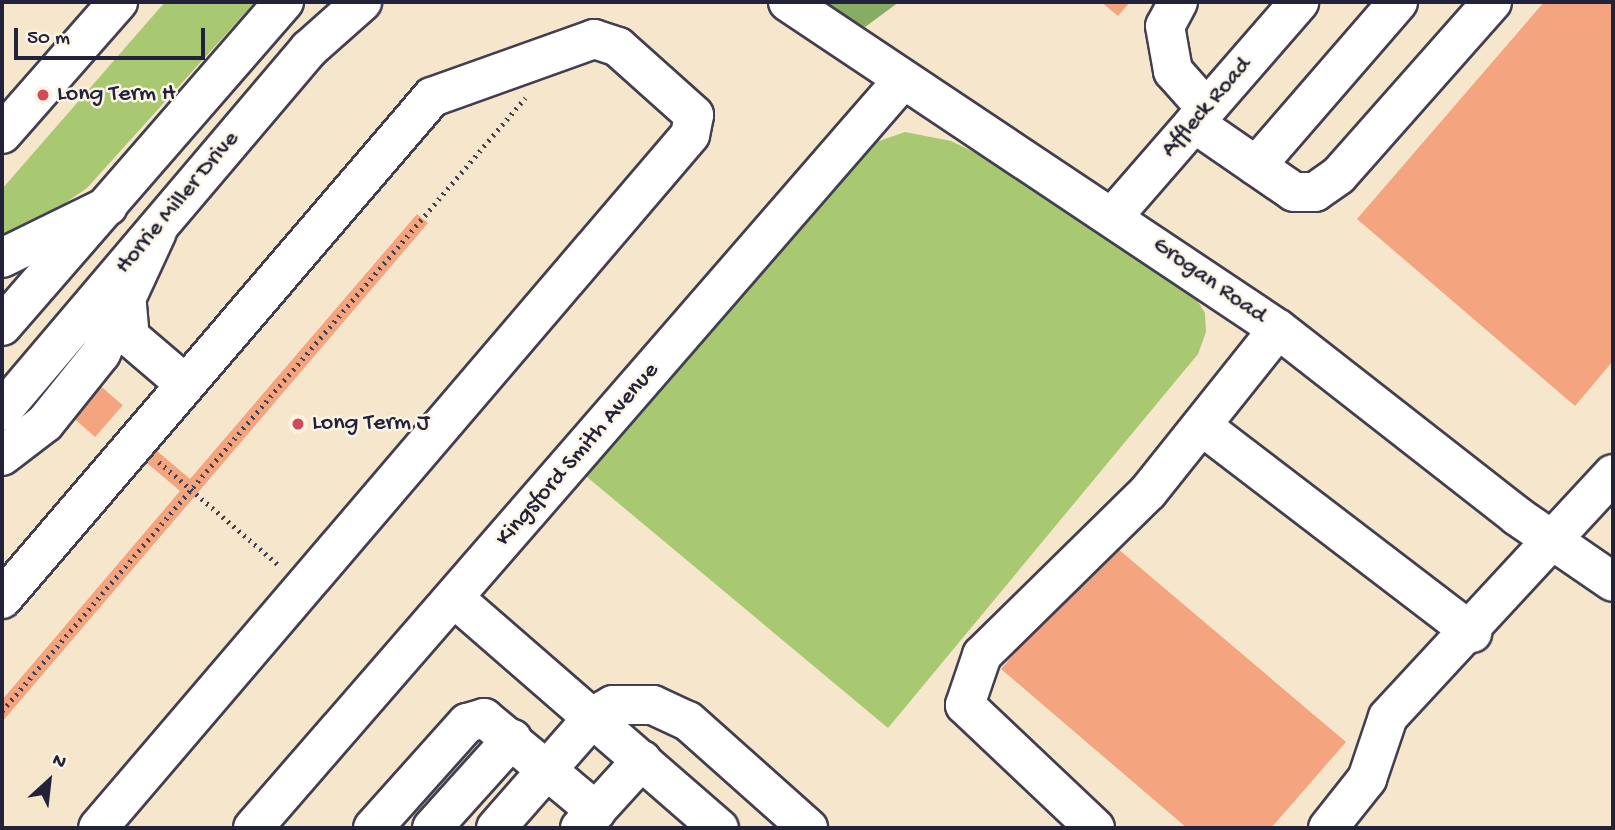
<!DOCTYPE html>
<html>
<head>
<meta charset="utf-8">
<style>
  body { margin:0 }
  #map { position:relative; width:1615px; height:830px; overflow:hidden; background:#f6e6cc; font-family:"Gochi Hand",sans-serif }
  div>[style] { position:absolute }
  .green>* { inset:0; background:#a8c971 }
  .forest>* { inset:0; background:#86ad63 }
  .building>* { inset:0; background:#f4a57f; transform-origin:0 0 }
  .path>* { height:4.5px; margin-top:-2.25px; transform-origin:0; background:repeating-linear-gradient(90deg,#423f51 0 2px,transparent 0 7px) }
  .roads { filter:drop-shadow(2px 0 #423f51) drop-shadow(-2px 0 #423f51) drop-shadow(0 2px #423f51) drop-shadow(0 -2px #423f51) }
  .minor>* { height:38px; margin:-19px; padding:0 19px; transform-origin:19px; border-radius:19px; background:#fff }
  .major>* { height:38px; margin:-19px; padding:0 19px; transform-origin:19px; border-radius:19px; background:#fff }
  .dots>* { width:19px; height:19px; translate:-50% -50%; box-sizing:border-box; border:4px solid #fcf5e5; border-radius:50% }
  span { translate:-50% -50%; white-space:nowrap; text-align:center; line-height:1.15; -webkit-text-stroke:5px #fcf5e5; paint-order:stroke }
  .poi-label { font-size:24px; color:#22223b }
  .left { translate:0 -50%; text-align:left }
  .street-label { font-size:24px; color:#22223b }
  .frame { position:absolute; inset:0; border:4px solid #22223b; pointer-events:none }
  .north { position:absolute; left:14px; top:746px; width:70px; height:70px; -webkit-text-stroke:5px #fcf5e5; paint-order:stroke; rotate:27deg; font-size:19px; font-weight:700; line-height:28px; text-align:center; color:#22223b }
  .north::after { content:''; display:block; margin:auto; width:24px; height:32px; background:#22223b; clip-path:polygon(50% 0,100% 100%,50% 72%,0 100%) }
  .scale { position:absolute; left:14px; top:28px; width:191px; height:32px; box-sizing:border-box; border:4px solid #22223b; border-top:0; padding-left:9px; font-size:21px; line-height:24px; white-space:nowrap; color:#22223b; -webkit-text-stroke:5px #fcf5e5; paint-order:stroke }
</style>
</head>
<body>
<div id="map">
  <div class="green">
    <i style="clip-path:polygon(165px 2px,255px 2px,87px 188px,2px 247px,2px 189px)"></i>
    <i style="clip-path:polygon(905px 132px,951px 141px,984px 157px,1190px 289px,1205px 313px,1206px 332px,1198px 354px,888px 728px,581px 472px,856px 149px)"></i>
  </div>
  <div class="forest">
    <i style="clip-path:polygon(819px 2px,899px 2px,865px 27px)"></i>
  </div>
  <div class="building">
    <i style="clip-path:polygon(1101px 2px,1130px 2px,1118px 16px)"></i>
    <i style="clip-path:polygon(1544px 2px,1613px 3px,1613px 361px,1575px 406px,1357px 219px)"></i>
    <i style="clip-path:polygon(417px 214px,428px 223px,2px 722px,2px 700px,180px 491px,140px 457px,150px 445px,190px 479px)"></i>
    <i style="left:88px;top:375px;width:46px;height:42px;rotate:41deg"></i>
    <i style="clip-path:polygon(1111px 543px,1346px 742px,1271px 828px,1187px 828px,1001px 669px)"></i>
  </div>
  <div class="path">
    <i style="left:159px;top:462px;width:160px;rotate:40.7deg"></i>
    <i style="left:2px;top:711px;width:806px;rotate:-49.53deg"></i>
  </div>
  <div class="roads">
    <div class="minor">
      <i style="left:788px;top:2px;width:589px;rotate:33.72deg"></i>
      <i style="left:1278px;top:329px;width:303px;rotate:38deg"></i>
      <i style="left:1517px;top:516px;width:116px;rotate:34.5deg"></i>
      <i style="left:1178px;top:2px;width:27px;rotate:118deg"></i>
      <i style="left:1165px;top:26px;width:46px;rotate:79.9deg"></i>
      <i style="left:1173px;top:71px;width:50px;rotate:48.3deg"></i>
      <i style="left:1194px;top:123px;width:121px;rotate:34.6deg"></i>
      <i style="left:1294px;top:192px;width:21px"></i>
      <i style="left:1315px;top:192px;width:29px;rotate:-35deg"></i>
      <i style="left:1339px;top:175px;width:231px;rotate:-48.5deg"></i>
      <i style="left:2px;top:134px;width:176px;rotate:-48.7deg"></i>
      <i style="left:1256px;top:166px;width:217px;rotate:-49.1deg"></i>
      <i style="left:1115px;top:214px;width:281px;rotate:-49deg"></i>
      <i style="left:2px;top:258px;width:118px;rotate:-26.1deg"></i>
      <i style="left:127px;top:305px;width:32px;rotate:85deg"></i>
      <i style="left:130px;top:337px;width:72px;rotate:40.5deg"></i>
      <i style="left:1203px;top:427px;width:339px;rotate:37.4deg"></i>
      <i style="left:2px;top:456px;width:54px;rotate:-37.5deg"></i>
      <i style="left:45px;top:423px;width:90px;rotate:-51.3deg"></i>
      <i style="left:101px;top:353px;width:133px;rotate:-65.2deg"></i>
      <i style="left:454px;top:598px;width:351px;rotate:41deg"></i>
      <i style="left:2px;top:599px;width:661px;rotate:-49.42deg"></i>
      <i style="left:432px;top:97px;width:172px;rotate:-19.7deg"></i>
      <i style="left:594px;top:39px;width:25px;rotate:18deg"></i>
      <i style="left:618px;top:47px;width:102px;rotate:41.8deg"></i>
      <i style="left:694px;top:115px;width:20px;rotate:101deg"></i>
      <i style="left:690px;top:135px;width:911px;rotate:130.51deg"></i>
      <i style="left:253px;top:828px;width:990px;rotate:-49.02deg"></i>
      <i style="left:373px;top:828px;width:141px;rotate:-48.2deg"></i>
      <i style="left:467px;top:723px;width:18px;rotate:-16deg"></i>
      <i style="left:484px;top:718px;width:146px;rotate:39.7deg"></i>
      <i style="left:432px;top:828px;width:120px;rotate:-48deg"></i>
      <i style="left:496px;top:828px;width:149px;rotate:-48.8deg"></i>
      <i style="left:594px;top:716px;width:22px;rotate:-30deg"></i>
      <i style="left:613px;top:705px;width:40px"></i>
      <i style="left:653px;top:705px;width:38px;rotate:25deg"></i>
      <i style="left:688px;top:721px;width:161px;rotate:41.7deg"></i>
      <i style="left:580px;top:828px;width:92px;rotate:-47.6deg"></i>
      <i style="left:1095px;top:828px;width:179px;rotate:-136.6deg"></i>
      <i style="left:965px;top:705px;width:53px;rotate:-71.2deg"></i>
      <i style="left:982px;top:655px;width:233px;rotate:-44.5deg"></i>
      <i style="left:1148px;top:492px;width:208px;rotate:-51.4deg"></i>
      <i style="left:1328px;top:828px;width:63px;rotate:-51.5deg"></i>
      <i style="left:1367px;top:779px;width:65px;rotate:-71.3deg"></i>
      <i style="left:1388px;top:717px;width:331px;rotate:-47.2deg"></i>
    </div>
    <div class="major">
      <i style="left:2px;top:326px;width:430px;rotate:-49deg"></i>
      <i style="left:2px;top:411px;width:475px;rotate:-49.7deg"></i>
      <i style="left:309px;top:49px;width:71px;rotate:-41.6deg"></i>
    </div>
  </div>
  <div class="dots">
    <i style="left:43px;top:95px;background:#d1495b"></i>
    <i style="left:298px;top:424px;background:#d1495b"></i>
  </div>
  <div class="poi-label">
    <span class="left" style="left:57px;top:95px">Long Term H</span>
    <span class="left" style="left:312px;top:424px">Long Term J</span>
  </div>
  <div class="street-label">
    <span style="left:1207px;top:108px;rotate:-49deg">Affleck Road</span>
    <span style="left:178px;top:203px;rotate:-50deg">Horrie Miller Drive</span>
    <span style="left:1209px;top:281px;rotate:35deg">Grogan Road</span>
    <span style="left:578px;top:455px;rotate:-49deg">Kingsford Smith Avenue</span>
  </div>
  <div class="frame"></div>
  <div class="north">N</div>
  <div class="scale">50 m</div>
</div>
</body>
</html>
